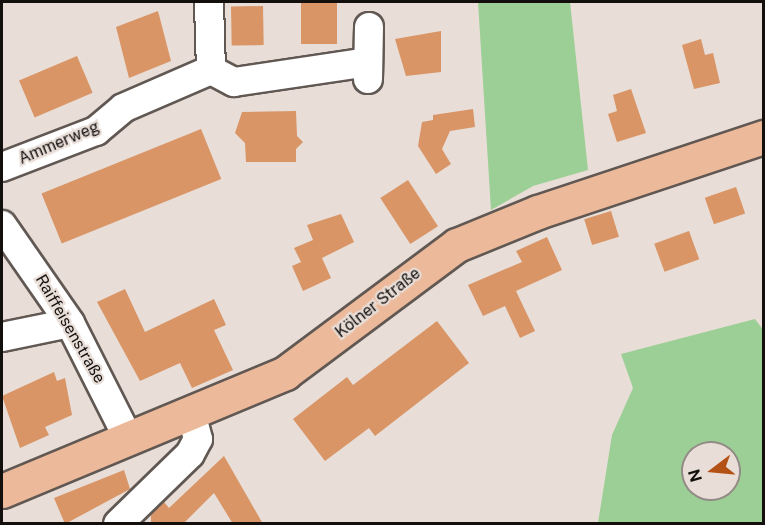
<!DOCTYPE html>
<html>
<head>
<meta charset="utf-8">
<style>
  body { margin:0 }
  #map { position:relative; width:765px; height:525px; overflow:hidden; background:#e8ddd7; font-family:"Public Sans",sans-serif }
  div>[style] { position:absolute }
  .green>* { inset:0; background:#9ccf95 }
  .building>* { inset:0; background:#d99565; transform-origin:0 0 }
  .roads { filter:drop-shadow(2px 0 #615853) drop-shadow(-2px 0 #615853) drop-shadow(0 2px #615853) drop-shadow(0 -2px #615853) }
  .minor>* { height:28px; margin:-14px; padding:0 14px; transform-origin:14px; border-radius:14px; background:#fff }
  .major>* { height:33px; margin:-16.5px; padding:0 16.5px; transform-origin:16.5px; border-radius:16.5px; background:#ecba9b }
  span { translate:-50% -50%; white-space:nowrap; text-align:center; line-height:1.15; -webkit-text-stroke:4.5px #e8ddd7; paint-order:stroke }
  .street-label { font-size:16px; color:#120f0d }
  .frame { position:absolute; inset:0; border:3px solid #120f0d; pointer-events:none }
  .north { position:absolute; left:681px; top:441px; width:60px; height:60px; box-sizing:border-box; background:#e8ddd7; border:2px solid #928b86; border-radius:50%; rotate:254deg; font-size:16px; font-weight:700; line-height:24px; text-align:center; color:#120f0d }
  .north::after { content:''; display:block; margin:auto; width:21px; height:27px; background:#b45216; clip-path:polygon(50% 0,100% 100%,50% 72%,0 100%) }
</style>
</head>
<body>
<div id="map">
  <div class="green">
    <i style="clip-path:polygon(478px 2px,570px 2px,588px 170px,533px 186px,491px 210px)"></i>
    <i style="clip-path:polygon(evenodd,755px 319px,764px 331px,763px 523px,598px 523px,612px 435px,633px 388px,621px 354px,755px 319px,693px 453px,729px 453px,729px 489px,693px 489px,693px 453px)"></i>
  </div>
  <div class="building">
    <i style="left:301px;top:2px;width:36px;height:42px"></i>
    <i style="left:263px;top:6px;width:39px;height:32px;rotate:89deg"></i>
    <i style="clip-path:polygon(158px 11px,171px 61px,129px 78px,116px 27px)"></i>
    <i style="clip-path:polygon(441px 31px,441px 72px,406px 76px,395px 39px)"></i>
    <i style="clip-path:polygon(701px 39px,705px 55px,713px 53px,720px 83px,694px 89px,682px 45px)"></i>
    <i style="left:77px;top:56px;width:40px;height:63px;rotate:67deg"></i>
    <i style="clip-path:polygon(631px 89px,646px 133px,617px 142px,608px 114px,617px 111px,613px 95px)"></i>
    <i style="clip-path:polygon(473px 109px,475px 127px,450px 131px,442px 149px,451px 164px,436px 174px,418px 146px,422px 122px,433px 120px,433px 115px)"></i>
    <i style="clip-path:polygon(296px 111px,297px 136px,303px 142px,296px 149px,296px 162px,246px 162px,245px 143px,235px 133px,242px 112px)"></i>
    <i style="left:201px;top:129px;width:54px;height:172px;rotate:68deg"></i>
    <i style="left:408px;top:180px;width:55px;height:33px;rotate:57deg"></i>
    <i style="left:736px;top:187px;width:28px;height:33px;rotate:71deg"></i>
    <i style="left:611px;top:211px;width:27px;height:28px;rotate:73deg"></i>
    <i style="clip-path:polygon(341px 214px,354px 242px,322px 258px,331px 278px,303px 291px,292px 266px,301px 262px,294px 248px,313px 240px,307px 225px)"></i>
    <i style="left:689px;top:231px;width:30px;height:37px;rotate:70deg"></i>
    <i style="clip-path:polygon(547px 237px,562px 270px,516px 291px,535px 331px,520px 338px,505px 306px,483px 316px,468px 285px,522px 262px,516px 251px)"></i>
    <i style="clip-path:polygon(125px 289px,145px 332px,214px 299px,226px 325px,214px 330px,233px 370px,192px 388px,180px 363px,140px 381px,97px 302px)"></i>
    <i style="clip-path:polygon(437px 321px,469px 363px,375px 436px,369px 428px,325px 461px,293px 419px,347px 377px,353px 385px)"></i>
    <i style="clip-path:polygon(54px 372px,57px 381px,65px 378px,72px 415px,45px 427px,49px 435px,20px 448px,2px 396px)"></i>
    <i style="clip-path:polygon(224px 456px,263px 524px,233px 524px,214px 493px,183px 524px,151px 524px,151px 515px,164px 502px,169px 508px)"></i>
    <i style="clip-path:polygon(124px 470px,130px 489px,65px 524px,54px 498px)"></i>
  </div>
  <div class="roads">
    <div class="minor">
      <i style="left:211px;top:70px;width:26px;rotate:28deg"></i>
      <i style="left:234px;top:82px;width:135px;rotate:-8.5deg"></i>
      <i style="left:368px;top:79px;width:52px;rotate:-88.9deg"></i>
      <i style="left:2px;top:167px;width:101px;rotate:-21deg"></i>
      <i style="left:96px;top:131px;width:35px;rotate:-40deg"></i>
      <i style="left:123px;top:108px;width:96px;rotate:-23.4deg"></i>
      <i style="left:211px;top:70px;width:68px;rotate:-91.7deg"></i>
      <i style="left:2px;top:225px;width:119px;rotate:55.2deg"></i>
      <i style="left:70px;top:323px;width:131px;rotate:63.2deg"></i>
      <i style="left:2px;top:337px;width:69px;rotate:-11.6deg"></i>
      <i style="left:118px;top:524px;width:100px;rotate:-44.2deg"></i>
      <i style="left:190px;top:454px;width:17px;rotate:-62deg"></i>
      <i style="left:198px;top:439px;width:27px;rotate:-105deg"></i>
    </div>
    <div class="major">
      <i style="left:2px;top:491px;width:307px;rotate:-22.6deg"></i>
      <i style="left:285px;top:373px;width:214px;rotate:-36.7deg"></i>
      <i style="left:457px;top:245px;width:87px;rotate:-22.2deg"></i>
      <i style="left:538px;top:212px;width:238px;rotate:-18.4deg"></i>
    </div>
  </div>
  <div class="street-label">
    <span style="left:59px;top:143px;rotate:-23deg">Ammerweg</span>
    <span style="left:378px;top:303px;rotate:-38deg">Kölner Straße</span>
    <span style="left:70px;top:329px;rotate:60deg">Raiffeisenstraße</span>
  </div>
  <div class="frame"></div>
  <div class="north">N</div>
</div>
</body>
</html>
